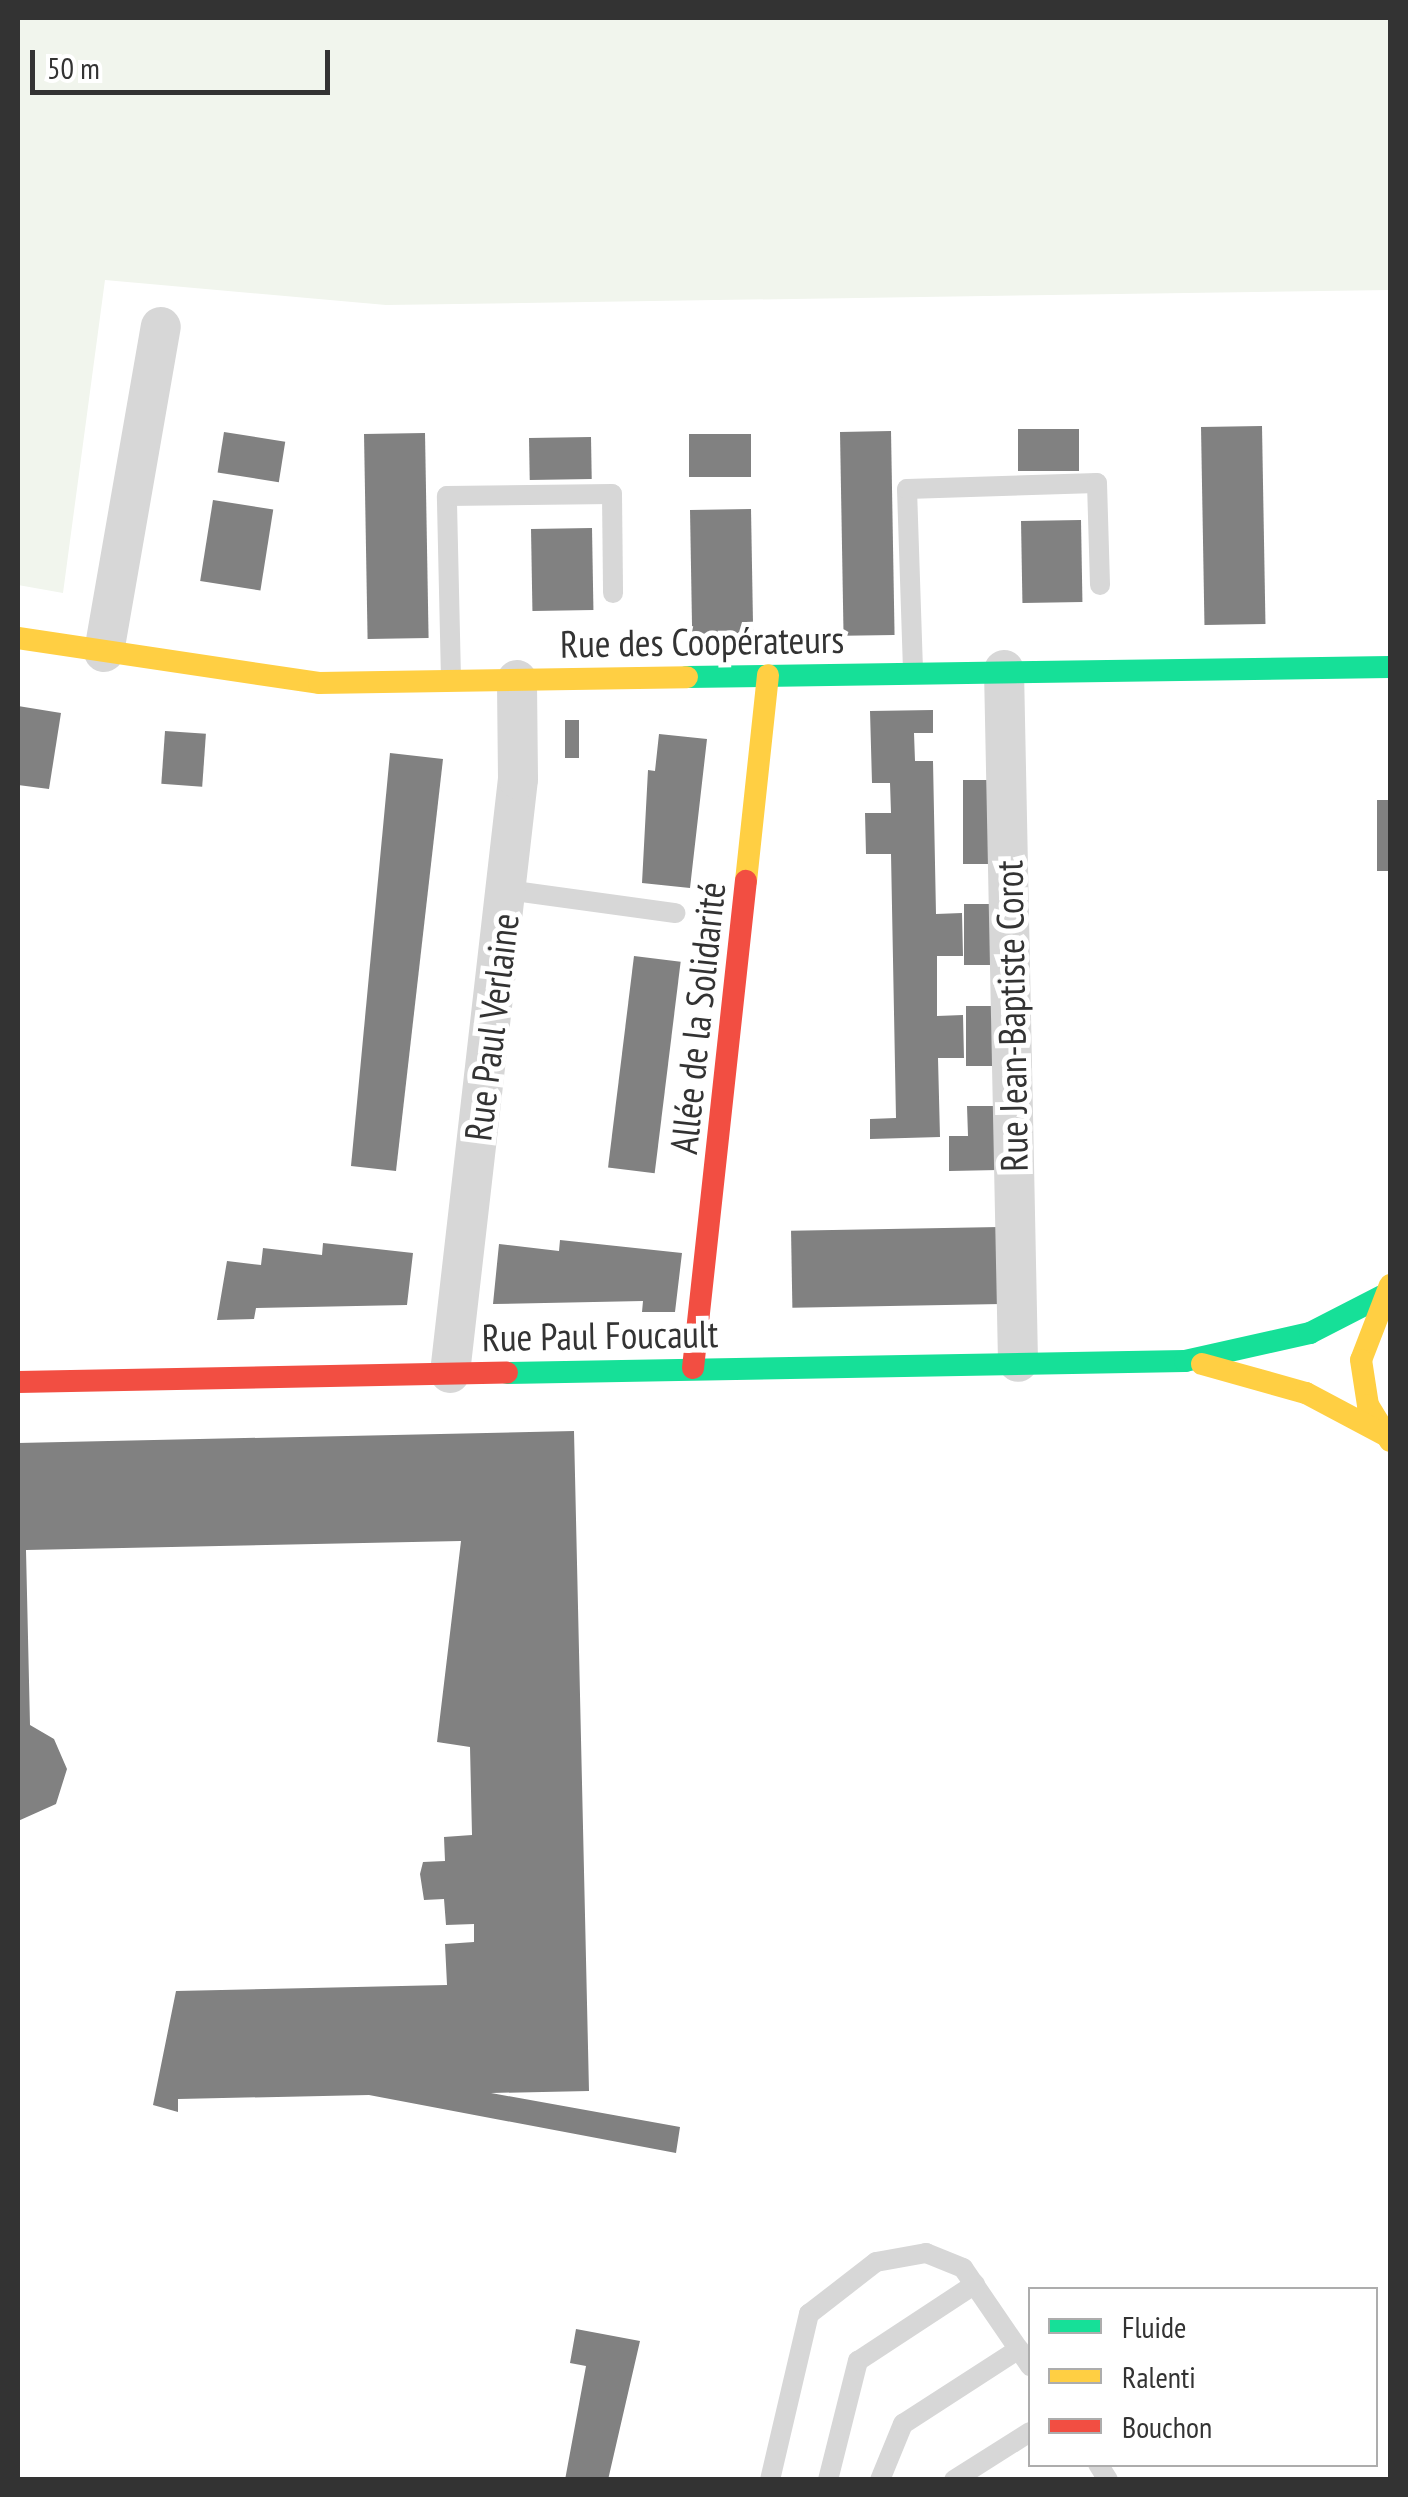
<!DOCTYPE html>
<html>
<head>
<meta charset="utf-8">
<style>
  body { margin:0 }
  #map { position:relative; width:1408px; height:2497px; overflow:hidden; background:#fff; font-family:"PT Sans Narrow",sans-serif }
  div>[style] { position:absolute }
  .green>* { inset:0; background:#f1f5ed }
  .building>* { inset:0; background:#818181; transform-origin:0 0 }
  .lane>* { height:20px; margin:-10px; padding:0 10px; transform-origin:10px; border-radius:10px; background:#d7d7d7 }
  .street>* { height:40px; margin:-20px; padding:0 20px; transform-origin:20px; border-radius:20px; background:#d7d7d7 }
  .fast>* { height:22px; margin:-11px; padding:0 11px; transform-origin:11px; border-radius:11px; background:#16e098 }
  .slow>* { height:22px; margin:-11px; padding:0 11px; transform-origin:11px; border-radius:11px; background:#ffcf43 }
  .jam>* { height:22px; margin:-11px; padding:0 11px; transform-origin:11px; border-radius:11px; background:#f24e42 }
  span { translate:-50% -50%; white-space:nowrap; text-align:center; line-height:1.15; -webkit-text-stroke:10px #fff; paint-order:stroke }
  .street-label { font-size:38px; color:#333 }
  .frame { position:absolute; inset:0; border:20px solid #333; pointer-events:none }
  .legend { position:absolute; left:1028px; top:2287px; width:350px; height:180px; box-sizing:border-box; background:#fff; border:2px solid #adadad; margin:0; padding:12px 18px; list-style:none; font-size:30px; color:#333 }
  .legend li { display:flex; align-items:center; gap:20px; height:50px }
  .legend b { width:50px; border:2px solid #adadad }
  .scale { position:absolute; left:30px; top:50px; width:300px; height:45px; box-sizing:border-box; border:5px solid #333; border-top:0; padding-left:12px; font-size:30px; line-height:35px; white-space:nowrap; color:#333; -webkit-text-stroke:8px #fff; paint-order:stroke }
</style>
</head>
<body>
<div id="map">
  <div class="green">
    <i style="clip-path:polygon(18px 18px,1390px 18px,1390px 290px,386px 305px,105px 280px,63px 593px,18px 585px)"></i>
  </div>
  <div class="building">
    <i style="left:1262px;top:426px;width:198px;height:61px;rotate:89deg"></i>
    <i style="left:1079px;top:429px;width:42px;height:61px;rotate:90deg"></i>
    <i style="left:891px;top:431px;width:204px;height:51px;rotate:89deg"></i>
    <i style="left:224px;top:432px;width:62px;height:41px;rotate:9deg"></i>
    <i style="left:425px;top:433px;width:205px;height:61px;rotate:89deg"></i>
    <i style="left:751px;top:434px;width:43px;height:62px;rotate:90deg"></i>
    <i style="left:591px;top:437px;width:42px;height:62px;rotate:89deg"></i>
    <i style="left:213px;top:500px;width:61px;height:82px;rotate:9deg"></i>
    <i style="left:751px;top:509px;width:124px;height:61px;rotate:89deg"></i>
    <i style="left:1081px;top:520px;width:82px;height:60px;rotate:89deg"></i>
    <i style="left:592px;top:528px;width:82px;height:61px;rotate:89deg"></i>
    <i style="clip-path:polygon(18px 706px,61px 713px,49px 789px,18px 785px)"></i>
    <i style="clip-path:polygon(933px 710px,933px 733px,914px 733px,915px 761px,933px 761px,936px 914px,962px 913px,963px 956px,937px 956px,937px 1016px,963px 1015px,964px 1058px,938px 1058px,940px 1137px,870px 1139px,870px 1119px,896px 1118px,891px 854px,866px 854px,865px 813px,891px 813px,890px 783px,872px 783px,870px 711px)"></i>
    <i style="left:565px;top:720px;width:14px;height:38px"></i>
    <i style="left:165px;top:731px;width:41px;height:53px;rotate:4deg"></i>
    <i style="clip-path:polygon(659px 734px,707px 739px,690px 888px,642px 883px,648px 770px,655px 771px)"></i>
    <i style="clip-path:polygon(390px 753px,443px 759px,396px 1171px,351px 1166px)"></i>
    <i style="left:963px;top:780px;width:31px;height:84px"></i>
    <i style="left:1377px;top:800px;width:13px;height:71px"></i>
    <i style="left:964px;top:904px;width:32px;height:61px"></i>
    <i style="left:634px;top:956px;width:47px;height:213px;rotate:7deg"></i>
    <i style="left:966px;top:1006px;width:31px;height:60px"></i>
    <i style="clip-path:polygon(967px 1106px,999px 1106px,998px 1170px,949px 1171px,949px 1136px,968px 1136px)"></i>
    <i style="left:1000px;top:1227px;width:77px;height:209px;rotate:89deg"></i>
    <i style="clip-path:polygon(560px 1240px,682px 1253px,675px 1312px,642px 1312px,643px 1301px,493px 1304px,499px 1244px,559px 1251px)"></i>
    <i style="clip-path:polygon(323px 1243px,413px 1253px,407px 1305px,256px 1308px,254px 1319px,217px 1320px,227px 1261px,261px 1265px,263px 1248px,322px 1255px)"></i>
    <i style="clip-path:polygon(574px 1431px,589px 2091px,491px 2093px,680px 2127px,676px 2153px,369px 2095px,178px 2099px,178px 2112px,153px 2105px,176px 1991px,447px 1985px,445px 1944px,474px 1942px,474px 1924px,446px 1925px,444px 1899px,424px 1900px,420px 1874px,423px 1862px,445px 1861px,444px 1837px,472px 1835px,470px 1747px,437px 1742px,461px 1541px,26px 1550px,30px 1725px,54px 1739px,67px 1769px,56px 1804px,18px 1821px,18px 1443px)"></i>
    <i style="clip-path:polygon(576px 2329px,640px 2341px,608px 2480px,565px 2480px,586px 2366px,570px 2363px)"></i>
  </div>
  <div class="lane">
    <i style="left:913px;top:670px;width:181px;rotate:-91.9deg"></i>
    <i style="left:907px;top:489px;width:190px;rotate:-1.8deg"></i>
    <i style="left:1097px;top:483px;width:102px;rotate:88.3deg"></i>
    <i style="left:451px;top:679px;width:183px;rotate:-91.3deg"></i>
    <i style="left:447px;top:496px;width:165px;rotate:-0.7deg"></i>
    <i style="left:612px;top:494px;width:99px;rotate:89.4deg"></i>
    <i style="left:507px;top:890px;width:170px;rotate:7.8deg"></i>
    <i style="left:1098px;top:2464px;width:19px;rotate:58deg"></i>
    <i style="left:770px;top:2480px;width:171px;rotate:-76.8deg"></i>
    <i style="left:809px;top:2314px;width:85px;rotate:-37.8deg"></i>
    <i style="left:876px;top:2262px;width:51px;rotate:-10.2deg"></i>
    <i style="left:926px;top:2253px;width:40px;rotate:22deg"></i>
    <i style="left:963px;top:2268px;width:119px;rotate:55.6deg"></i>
    <i style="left:828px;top:2480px;width:123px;rotate:-75.9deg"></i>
    <i style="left:858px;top:2361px;width:140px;rotate:-33.3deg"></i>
    <i style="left:880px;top:2480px;width:61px;rotate:-67.7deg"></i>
    <i style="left:903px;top:2424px;width:138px;rotate:-32.9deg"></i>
    <i style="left:954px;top:2480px;width:90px;rotate:-32.3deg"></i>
  </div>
  <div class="street">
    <i style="left:104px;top:652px;width:330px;rotate:-80.1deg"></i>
    <i style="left:1004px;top:670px;width:692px;rotate:88.84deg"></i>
    <i style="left:450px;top:1373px;width:598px;rotate:-83.47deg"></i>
    <i style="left:518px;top:779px;width:99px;rotate:-90.6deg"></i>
  </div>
  <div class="fast">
    <i style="left:687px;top:677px;width:703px;rotate:-0.81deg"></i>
    <i style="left:507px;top:1373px;width:678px;rotate:-1.01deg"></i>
    <i style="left:1185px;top:1361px;width:128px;rotate:-12.6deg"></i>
    <i style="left:1310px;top:1333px;width:81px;rotate:-27.2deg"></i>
  </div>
  <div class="slow">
    <i style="left:18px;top:638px;width:304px;rotate:8.5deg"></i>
    <i style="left:319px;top:683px;width:368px;rotate:-0.9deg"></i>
    <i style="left:746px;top:881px;width:207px;rotate:-83.9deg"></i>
    <i style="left:1390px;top:1285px;width:80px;rotate:111.1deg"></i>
    <i style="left:1361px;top:1360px;width:46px;rotate:81.2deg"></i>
    <i style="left:1368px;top:1405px;width:42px;rotate:58.6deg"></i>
    <i style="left:1202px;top:1364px;width:108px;rotate:15.6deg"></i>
    <i style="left:1306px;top:1393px;width:89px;rotate:28deg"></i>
  </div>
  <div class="jam">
    <i style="left:693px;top:1368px;width:490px;rotate:-83.8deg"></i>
    <i style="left:18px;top:1382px;width:489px;rotate:-1.1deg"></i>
  </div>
  <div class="street-label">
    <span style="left:702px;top:641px;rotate:-1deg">Rue des Coopérateurs</span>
    <span style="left:1011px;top:1016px;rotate:-91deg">Rue Jean-Baptiste Corot</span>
    <span style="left:697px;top:1018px;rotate:-84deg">Allée de la Solidarité</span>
    <span style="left:491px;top:1027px;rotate:-83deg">Rue Paul Verlaine</span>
    <span style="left:600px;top:1335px;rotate:-1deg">Rue Paul Foucault</span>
  </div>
  <div class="frame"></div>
  <ul class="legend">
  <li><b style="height:12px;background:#16e098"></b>Fluide</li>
  <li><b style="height:12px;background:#ffcf43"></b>Ralenti</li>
  <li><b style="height:12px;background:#f24e42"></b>Bouchon</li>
  </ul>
  <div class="scale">50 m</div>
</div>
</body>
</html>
